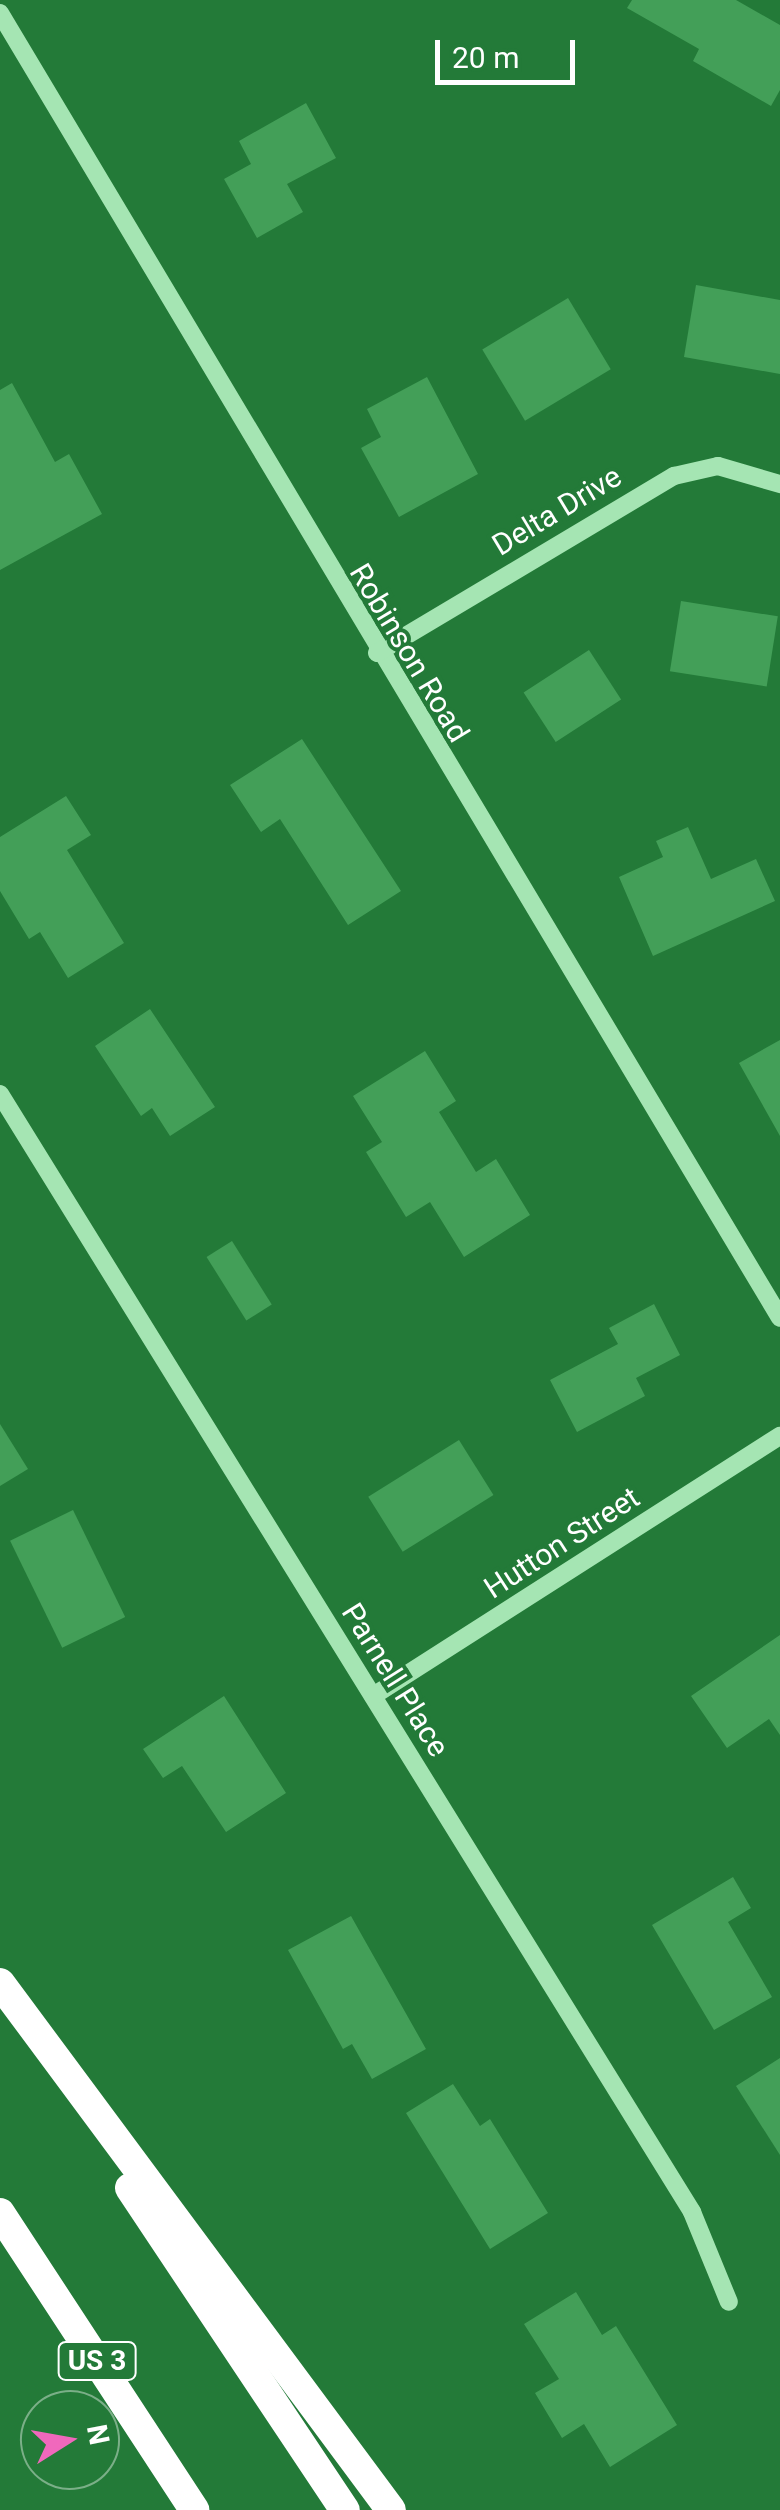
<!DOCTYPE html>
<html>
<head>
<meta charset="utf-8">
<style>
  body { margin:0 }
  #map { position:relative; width:780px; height:2510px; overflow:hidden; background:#237a38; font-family:Roboto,sans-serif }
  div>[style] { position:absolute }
  .building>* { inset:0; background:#439f58; transform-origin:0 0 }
  .minor>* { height:18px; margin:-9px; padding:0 9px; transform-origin:9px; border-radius:9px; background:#a5e5b3 }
  .highway>* { height:30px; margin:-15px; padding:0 15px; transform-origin:15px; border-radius:15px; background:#fff }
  span { translate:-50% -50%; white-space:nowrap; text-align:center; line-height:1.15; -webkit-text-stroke:8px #237a38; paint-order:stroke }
  .shield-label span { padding:2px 8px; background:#237a38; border:2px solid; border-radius:8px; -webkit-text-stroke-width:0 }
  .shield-label { font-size:28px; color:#fff; font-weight:700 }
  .street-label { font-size:30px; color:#fff }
  .north { position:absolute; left:20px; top:2390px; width:100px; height:100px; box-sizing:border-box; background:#237a38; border:2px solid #7baf88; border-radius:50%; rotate:79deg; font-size:28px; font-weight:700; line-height:40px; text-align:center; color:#fff }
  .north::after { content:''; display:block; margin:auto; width:35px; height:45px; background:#f068bc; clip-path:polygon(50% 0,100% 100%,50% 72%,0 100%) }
  .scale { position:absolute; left:435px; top:40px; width:140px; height:45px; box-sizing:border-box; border:5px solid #fff; border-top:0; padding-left:12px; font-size:30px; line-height:35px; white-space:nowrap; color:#fff; -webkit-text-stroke:8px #237a38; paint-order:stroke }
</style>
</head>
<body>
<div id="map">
  <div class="building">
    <i style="clip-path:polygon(632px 0,736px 0,780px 25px,780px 90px,771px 106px,693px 61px,699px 49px,627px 8px)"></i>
    <i style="clip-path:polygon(306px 103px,336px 158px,287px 184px,303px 212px,257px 238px,224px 179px,251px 164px,239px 141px)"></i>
    <i style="clip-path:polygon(696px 285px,780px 300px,780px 374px,684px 357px)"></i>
    <i style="left:568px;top:298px;width:83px;height:100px;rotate:59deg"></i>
    <i style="clip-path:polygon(427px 377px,478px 474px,399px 517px,361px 448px,381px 437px,367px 409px)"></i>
    <i style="clip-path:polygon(12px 383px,55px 462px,69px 454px,102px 514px,0 570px,0 390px)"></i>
    <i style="left:681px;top:601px;width:98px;height:71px;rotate:9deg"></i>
    <i style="left:589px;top:650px;width:59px;height:78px;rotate:57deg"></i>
    <i style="clip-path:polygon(302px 739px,401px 891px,348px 925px,280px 819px,261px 832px,230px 785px)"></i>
    <i style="clip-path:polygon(66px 796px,91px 835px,67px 850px,124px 943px,68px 978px,40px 932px,29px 939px,0 891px,0 837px)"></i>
    <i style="clip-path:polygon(688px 827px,711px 879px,756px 859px,775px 901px,653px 956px,619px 877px,663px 857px,656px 841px)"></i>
    <i style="clip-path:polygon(150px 1009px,215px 1107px,170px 1136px,152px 1108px,141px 1116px,95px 1046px)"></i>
    <i style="clip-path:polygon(780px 1040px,780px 1136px,739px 1063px)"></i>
    <i style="clip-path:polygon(425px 1051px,456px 1101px,439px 1112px,476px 1172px,496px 1159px,530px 1215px,464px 1257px,430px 1202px,406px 1217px,366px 1152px,382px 1142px,353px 1096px)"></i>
    <i style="left:232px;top:1241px;width:75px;height:30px;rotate:58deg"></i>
    <i style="clip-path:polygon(654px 1304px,680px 1355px,636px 1378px,645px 1396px,577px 1432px,550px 1380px,618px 1344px,609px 1328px)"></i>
    <i style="clip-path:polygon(0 1424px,28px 1469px,0 1486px)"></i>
    <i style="left:459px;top:1440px;width:65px;height:107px;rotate:58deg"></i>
    <i style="left:73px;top:1510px;width:119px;height:70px;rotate:64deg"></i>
    <i style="clip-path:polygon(780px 1635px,780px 1735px,769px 1719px,727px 1748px,691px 1696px)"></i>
    <i style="clip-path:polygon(224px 1696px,286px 1793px,226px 1832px,182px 1766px,163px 1778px,143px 1749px)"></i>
    <i style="clip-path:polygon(733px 1877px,751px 1908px,728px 1922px,772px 1997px,714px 2030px,652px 1925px)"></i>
    <i style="clip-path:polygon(351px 1916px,426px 2049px,372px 2079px,352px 2044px,343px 2049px,288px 1950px)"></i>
    <i style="clip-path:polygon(780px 2058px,780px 2155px,736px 2086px)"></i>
    <i style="clip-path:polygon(453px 2084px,480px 2126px,490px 2119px,548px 2213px,490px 2249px,406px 2113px)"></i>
    <i style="clip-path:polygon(576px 2292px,602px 2335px,616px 2326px,677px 2425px,610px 2467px,584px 2424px,562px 2438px,535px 2393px,559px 2379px,524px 2324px)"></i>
  </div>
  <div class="minor">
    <i style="left:0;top:13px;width:1520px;rotate:59.13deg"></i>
    <i style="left:377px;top:653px;width:346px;rotate:-30.8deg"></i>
    <i style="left:674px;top:476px;width:45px;rotate:-12.8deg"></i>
    <i style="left:718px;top:466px;width:65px;rotate:16.2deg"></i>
    <i style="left:0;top:1094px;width:1315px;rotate:58.24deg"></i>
    <i style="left:692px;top:2212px;width:97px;rotate:67.7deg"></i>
    <i style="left:373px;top:1696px;width:483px;rotate:-32.6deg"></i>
  </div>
  <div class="highway">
    <i style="left:0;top:1983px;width:656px;rotate:53.43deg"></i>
    <i style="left:130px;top:2188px;width:387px;rotate:56.3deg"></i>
    <i style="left:0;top:2213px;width:355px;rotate:56.8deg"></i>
  </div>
  <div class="shield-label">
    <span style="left:97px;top:2361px">US 3</span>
  </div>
  <div class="street-label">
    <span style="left:557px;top:511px;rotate:-31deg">Delta Drive</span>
    <span style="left:409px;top:653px;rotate:59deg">Robinson Road</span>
    <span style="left:562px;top:1543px;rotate:-33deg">Hutton Street</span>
    <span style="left:395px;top:1680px;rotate:58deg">Parnell Place</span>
  </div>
  <div class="north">N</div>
  <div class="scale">20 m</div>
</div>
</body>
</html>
